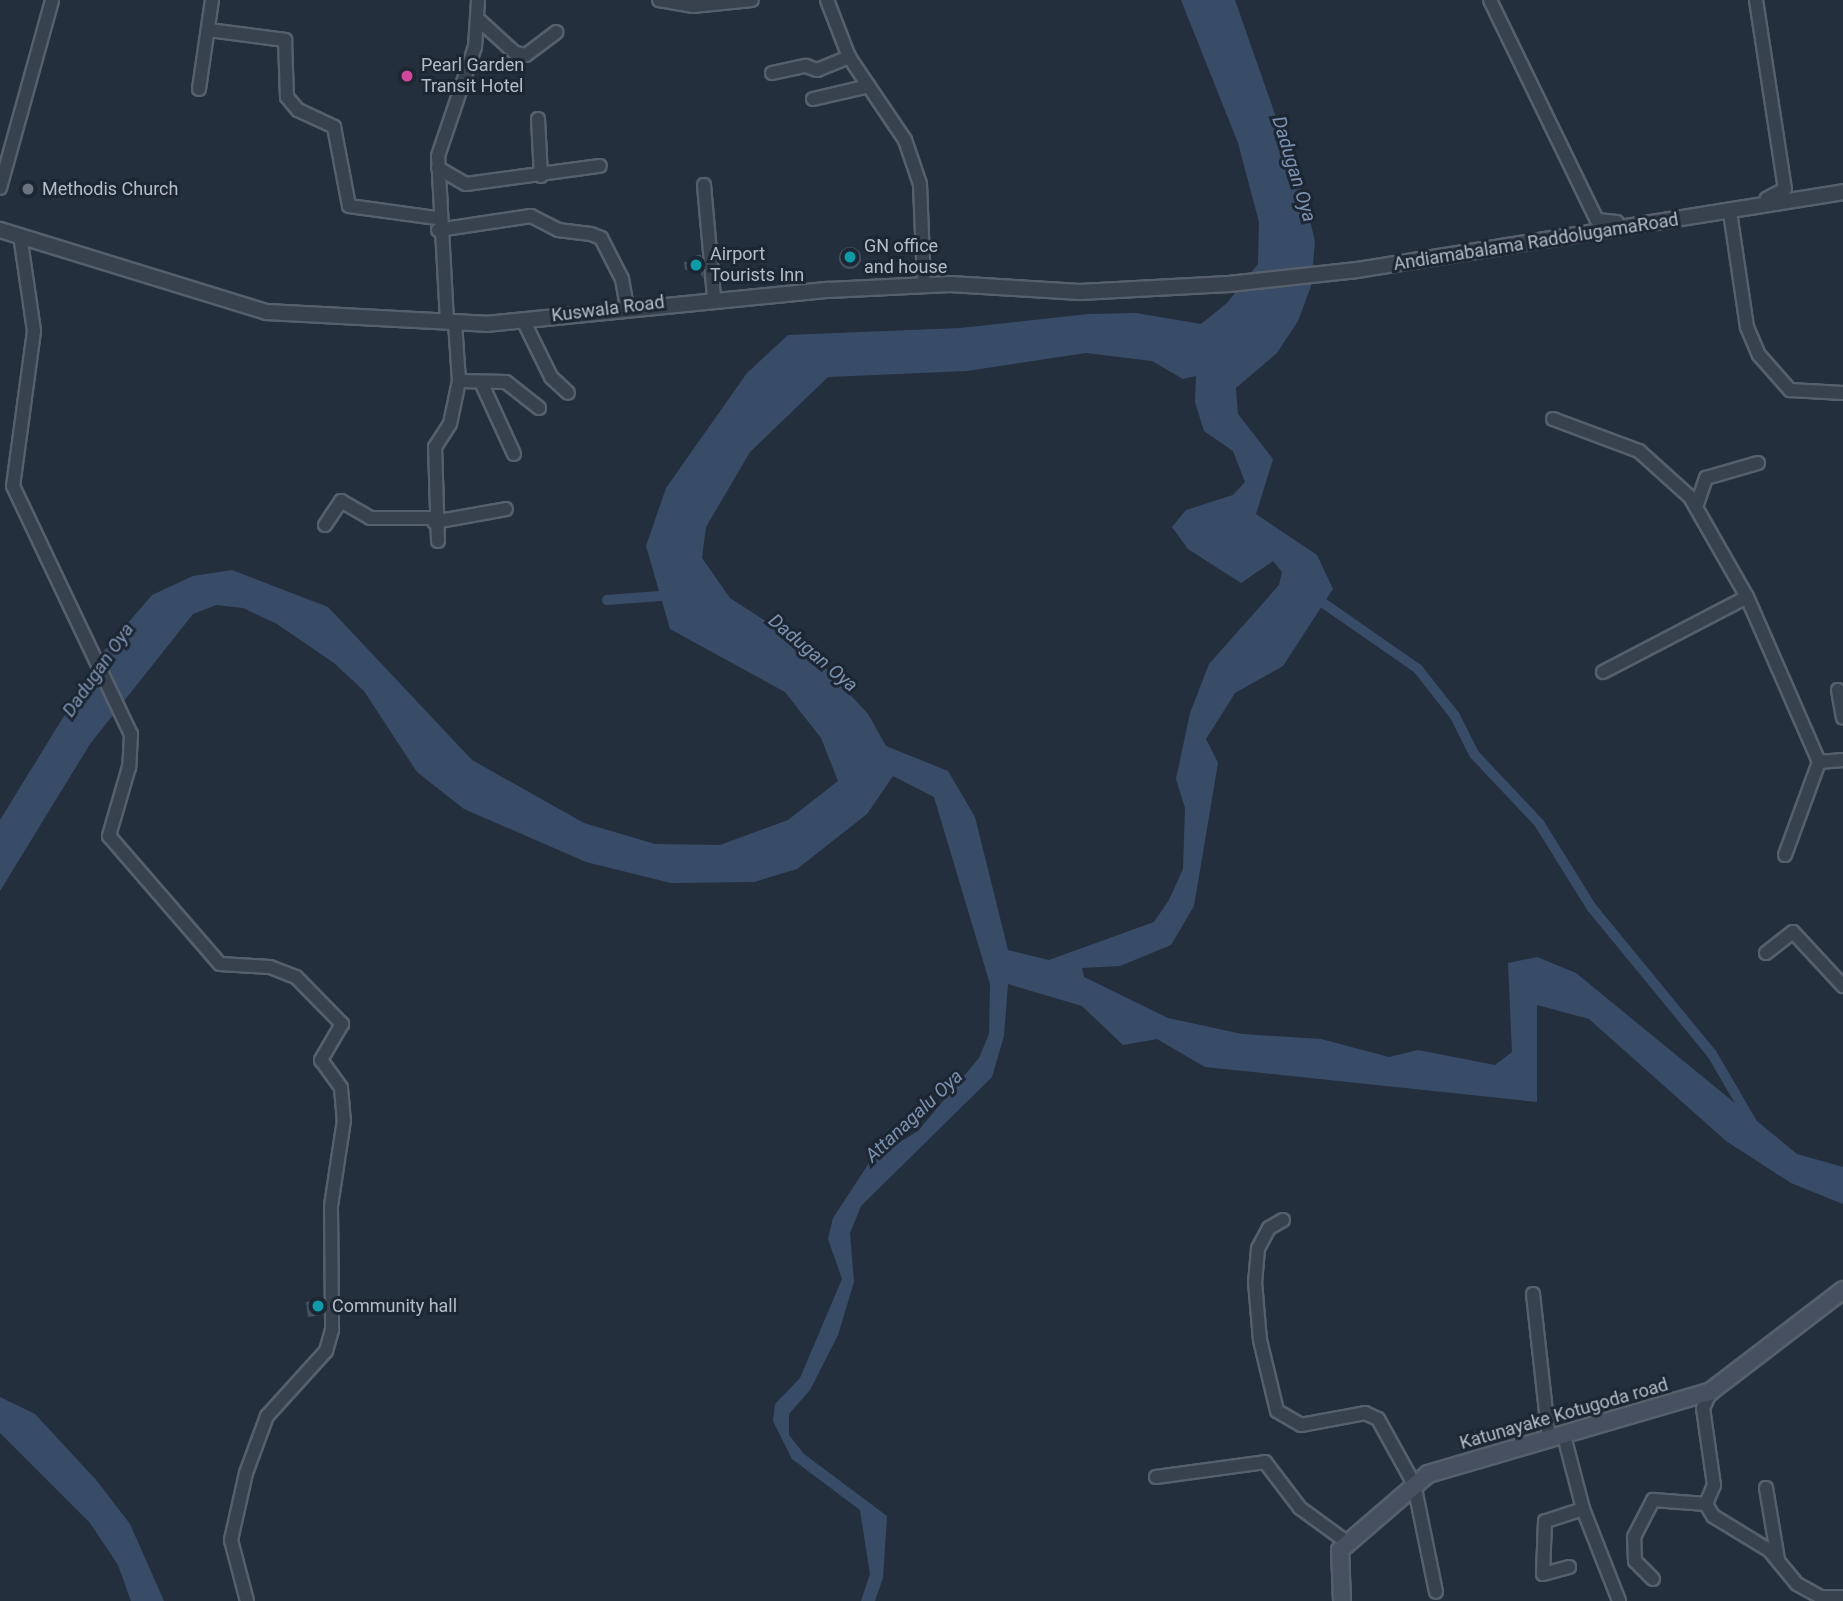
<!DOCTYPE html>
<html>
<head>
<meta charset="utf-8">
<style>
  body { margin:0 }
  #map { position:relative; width:1843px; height:1601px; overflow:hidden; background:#242f3e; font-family:Roboto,sans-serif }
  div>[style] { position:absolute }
  .water>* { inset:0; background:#394c67 }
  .canal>* { height:10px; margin:-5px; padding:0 5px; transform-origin:5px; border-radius:5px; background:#394c67 }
  .building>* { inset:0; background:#455162 }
  .round { border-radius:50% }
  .roads { filter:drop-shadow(2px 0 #565f6c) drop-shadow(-2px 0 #565f6c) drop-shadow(0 2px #565f6c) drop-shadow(0 -2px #565f6c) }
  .minor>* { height:12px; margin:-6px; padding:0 6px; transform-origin:6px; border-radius:6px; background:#38414e }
  .tertiary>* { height:14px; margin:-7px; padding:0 7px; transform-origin:7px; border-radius:7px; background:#38414e }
  .secondary>* { height:16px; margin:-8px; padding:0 8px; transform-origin:8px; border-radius:8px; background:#465061 }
  .dots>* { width:19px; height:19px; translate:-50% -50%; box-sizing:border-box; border:4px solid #1d2633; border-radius:50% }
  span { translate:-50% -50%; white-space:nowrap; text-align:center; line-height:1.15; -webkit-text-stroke:6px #1d2633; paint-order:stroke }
  .poi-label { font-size:18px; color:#b4bcc9 }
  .left { translate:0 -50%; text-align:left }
  .street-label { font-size:18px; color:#b4bcc9 }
  .water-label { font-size:19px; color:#7c92b1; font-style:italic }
</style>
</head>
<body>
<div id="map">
  <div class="water">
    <i style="clip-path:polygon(evenodd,1181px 0,1235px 0,1306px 203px,1315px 242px,1311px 286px,1298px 321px,1277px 353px,1236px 388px,1238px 414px,1273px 459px,1256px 514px,1317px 555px,1333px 589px,1283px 666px,1235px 693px,1206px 739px,1218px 763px,1194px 906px,1171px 945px,1120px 966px,1082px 968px,1084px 977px,1168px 1018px,1242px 1034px,1321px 1039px,1389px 1057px,1418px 1050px,1495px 1065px,1512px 1052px,1508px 963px,1537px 957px,1576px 973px,1797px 1154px,1843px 1167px,1843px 1204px,1791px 1183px,1726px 1141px,1589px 1019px,1537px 1005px,1537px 1102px,1205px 1067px,1157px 1039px,1123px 1045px,1082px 1006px,1008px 984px,1004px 1036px,992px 1077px,861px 1206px,850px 1233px,854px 1282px,838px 1335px,810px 1390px,789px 1414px,789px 1435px,804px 1454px,887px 1516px,883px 1578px,875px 1601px,861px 1601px,870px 1574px,860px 1510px,792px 1459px,773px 1421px,775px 1404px,800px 1378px,842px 1279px,828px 1239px,833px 1218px,871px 1160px,918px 1131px,979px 1058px,989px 1034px,990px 984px,934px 797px,893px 776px,867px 814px,797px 869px,754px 882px,671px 883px,586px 862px,464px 809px,417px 772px,364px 691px,334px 663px,277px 624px,243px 608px,216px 605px,193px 614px,90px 744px,0 891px,0 820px,104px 651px,152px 595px,193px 576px,232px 570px,328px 607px,472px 760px,584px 823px,655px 844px,720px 845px,788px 820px,838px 781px,821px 738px,785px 692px,670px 629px,646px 546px,666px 488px,747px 373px,788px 335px,960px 328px,1088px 314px,1136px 313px,1201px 324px,1227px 303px,1258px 264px,1259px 222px,1238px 143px,1181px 0,1086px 353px,1152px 361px,1183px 379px,1196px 376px,1195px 402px,1204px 431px,1233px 451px,1245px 482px,1233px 495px,1186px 510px,1172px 527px,1188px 549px,1241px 583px,1273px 561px,1282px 572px,1279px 585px,1209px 664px,1190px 713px,1176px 779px,1185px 808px,1183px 869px,1169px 900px,1154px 922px,1049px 960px,1008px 950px,975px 817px,948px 771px,886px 746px,868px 714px,806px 647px,730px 598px,702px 558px,706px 527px,750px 452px,828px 377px,967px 371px,1086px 353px)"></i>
    <i style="clip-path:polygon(0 1397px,35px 1414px,97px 1481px,130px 1524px,164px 1601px,131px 1601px,118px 1565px,90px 1523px,0 1433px)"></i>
  </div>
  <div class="canal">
    <i style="left:1316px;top:598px;width:124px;rotate:34.8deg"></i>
    <i style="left:1418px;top:669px;width:60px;rotate:51.8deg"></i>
    <i style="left:1455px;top:716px;width:42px;rotate:63.4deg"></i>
    <i style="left:1474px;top:754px;width:95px;rotate:46.7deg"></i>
    <i style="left:1539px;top:823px;width:100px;rotate:58.1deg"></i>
    <i style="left:1592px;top:908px;width:189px;rotate:50.6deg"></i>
    <i style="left:1712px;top:1054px;width:83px;rotate:59.7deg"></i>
    <i style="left:607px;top:600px;width:67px;rotate:-4.3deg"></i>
  </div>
  <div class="building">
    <i class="round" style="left:839px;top:247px;width:22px;height:22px"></i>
    <i style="clip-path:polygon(696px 255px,701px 255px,704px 279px,697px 268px,685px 270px,684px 262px,697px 261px)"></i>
    <i style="clip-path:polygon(323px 1299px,323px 1315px,308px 1317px,306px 1302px)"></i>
  </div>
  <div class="roads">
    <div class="minor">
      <i style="left:659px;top:0;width:35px;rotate:10deg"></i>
      <i style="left:693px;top:6px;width:59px;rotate:-5.8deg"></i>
      <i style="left:827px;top:0;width:61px;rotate:68.9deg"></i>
      <i style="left:849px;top:57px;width:100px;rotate:56deg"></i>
      <i style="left:905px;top:140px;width:46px;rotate:71.2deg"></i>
      <i style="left:920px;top:184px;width:101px;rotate:87.7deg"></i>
      <i style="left:1490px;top:0;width:245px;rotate:64.1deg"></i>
      <i style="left:1597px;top:220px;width:20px;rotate:6deg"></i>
      <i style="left:1756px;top:0;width:191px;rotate:81.3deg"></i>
      <i style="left:1785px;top:189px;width:21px;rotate:152deg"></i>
      <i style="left:480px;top:21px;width:47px;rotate:42.4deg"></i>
      <i style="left:515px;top:53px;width:11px;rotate:10deg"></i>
      <i style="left:526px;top:55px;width:38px;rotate:-37deg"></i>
      <i style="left:209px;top:30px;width:77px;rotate:7.5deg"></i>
      <i style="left:285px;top:40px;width:57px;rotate:88deg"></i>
      <i style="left:287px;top:97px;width:17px;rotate:50deg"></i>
      <i style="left:298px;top:110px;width:40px;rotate:25deg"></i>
      <i style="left:334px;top:127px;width:80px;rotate:79.2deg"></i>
      <i style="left:349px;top:206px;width:89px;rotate:7.8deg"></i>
      <i style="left:772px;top:73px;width:35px;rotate:-12deg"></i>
      <i style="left:806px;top:66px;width:12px;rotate:20deg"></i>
      <i style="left:817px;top:70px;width:35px;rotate:-22deg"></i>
      <i style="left:199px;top:89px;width:90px;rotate:-81.7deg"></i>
      <i style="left:813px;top:99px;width:57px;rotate:-13.1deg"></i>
      <i style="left:538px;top:119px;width:57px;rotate:87deg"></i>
      <i style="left:438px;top:168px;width:32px;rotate:30deg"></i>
      <i style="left:466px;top:184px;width:135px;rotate:-7.7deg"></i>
      <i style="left:704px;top:185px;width:113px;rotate:84.9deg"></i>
      <i style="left:0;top:188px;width:195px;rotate:-74.5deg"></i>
      <i style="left:1730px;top:212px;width:116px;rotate:81.6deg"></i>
      <i style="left:1747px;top:327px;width:30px;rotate:67deg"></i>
      <i style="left:1759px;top:355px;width:47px;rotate:48.5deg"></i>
      <i style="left:1790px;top:390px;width:53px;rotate:3.2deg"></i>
      <i style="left:438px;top:230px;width:94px;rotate:-8.6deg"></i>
      <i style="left:531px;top:216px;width:30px;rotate:27deg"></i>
      <i style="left:558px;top:230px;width:33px;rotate:7deg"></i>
      <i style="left:591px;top:234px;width:11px;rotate:22deg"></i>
      <i style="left:601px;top:238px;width:46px;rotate:62.9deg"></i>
      <i style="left:622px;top:279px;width:27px;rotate:80deg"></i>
      <i style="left:20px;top:235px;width:97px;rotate:81.7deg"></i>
      <i style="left:34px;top:331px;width:156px;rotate:97.7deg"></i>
      <i style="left:13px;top:486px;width:275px;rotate:64.6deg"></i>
      <i style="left:131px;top:734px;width:33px;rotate:93deg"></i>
      <i style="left:129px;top:767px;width:72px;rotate:106.2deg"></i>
      <i style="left:109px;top:836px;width:169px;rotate:49.1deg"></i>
      <i style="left:220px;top:964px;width:50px;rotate:3.4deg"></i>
      <i style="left:270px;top:967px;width:28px;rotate:21deg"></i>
      <i style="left:296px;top:977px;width:66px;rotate:45.6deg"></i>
      <i style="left:342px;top:1024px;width:42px;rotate:120.3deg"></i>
      <i style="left:321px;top:1060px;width:34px;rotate:54deg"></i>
      <i style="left:341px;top:1088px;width:32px;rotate:85deg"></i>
      <i style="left:344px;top:1120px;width:87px;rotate:98.6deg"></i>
      <i style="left:331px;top:1206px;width:124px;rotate:89.5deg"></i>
      <i style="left:332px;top:1330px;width:22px;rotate:106deg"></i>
      <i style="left:326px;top:1351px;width:88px;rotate:132.2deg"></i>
      <i style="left:267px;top:1416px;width:61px;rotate:110.2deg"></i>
      <i style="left:246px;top:1473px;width:69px;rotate:102.6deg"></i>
      <i style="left:231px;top:1540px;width:63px;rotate:75.3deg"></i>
      <i style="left:523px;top:320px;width:64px;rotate:63.8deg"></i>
      <i style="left:551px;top:377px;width:23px;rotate:43deg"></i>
      <i style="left:447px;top:321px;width:165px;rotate:-93.1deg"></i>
      <i style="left:438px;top:156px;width:115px;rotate:-71.3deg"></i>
      <i style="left:475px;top:47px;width:47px;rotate:-86.3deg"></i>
      <i style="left:459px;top:381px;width:47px;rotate:1.2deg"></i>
      <i style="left:506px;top:382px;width:42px;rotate:38.2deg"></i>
      <i style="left:481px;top:382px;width:79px;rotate:65.4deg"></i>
      <i style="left:1553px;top:419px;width:92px;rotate:20.4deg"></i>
      <i style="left:1639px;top:451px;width:69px;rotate:42deg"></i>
      <i style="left:1690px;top:497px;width:115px;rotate:60.3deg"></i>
      <i style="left:1747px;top:597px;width:180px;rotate:66.4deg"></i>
      <i style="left:1819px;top:762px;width:24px;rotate:-5deg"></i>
      <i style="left:1696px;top:507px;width:31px;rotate:-71deg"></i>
      <i style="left:1706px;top:478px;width:54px;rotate:-16.1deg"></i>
      <i style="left:434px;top:522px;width:73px;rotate:-10.2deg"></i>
      <i style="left:325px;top:525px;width:29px;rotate:-56deg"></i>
      <i style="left:341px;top:501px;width:34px;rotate:30deg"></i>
      <i style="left:370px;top:518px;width:63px"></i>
      <i style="left:438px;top:541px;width:94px;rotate:-91.8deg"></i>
      <i style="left:435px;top:447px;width:27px;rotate:-57deg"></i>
      <i style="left:450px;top:424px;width:44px;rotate:-78.2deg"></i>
      <i style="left:459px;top:381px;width:59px;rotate:-93.9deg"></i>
      <i style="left:1603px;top:672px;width:162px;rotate:-27.5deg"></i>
      <i style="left:1838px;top:690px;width:28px;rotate:80deg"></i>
      <i style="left:1785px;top:855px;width:99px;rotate:-69.9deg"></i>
      <i style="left:1766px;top:953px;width:34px;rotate:-38deg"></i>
      <i style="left:1793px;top:932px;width:74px;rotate:47.2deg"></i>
      <i style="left:1283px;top:1220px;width:16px;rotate:150deg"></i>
      <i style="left:1269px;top:1228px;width:24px;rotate:118deg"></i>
      <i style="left:1258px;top:1249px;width:33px;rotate:95deg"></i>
      <i style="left:1255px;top:1282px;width:58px;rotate:85.1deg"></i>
      <i style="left:1260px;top:1340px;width:73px;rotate:76.5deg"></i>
      <i style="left:1277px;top:1411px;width:28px;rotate:30deg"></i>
      <i style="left:1301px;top:1425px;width:65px;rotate:-10.6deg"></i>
      <i style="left:1365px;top:1413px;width:14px;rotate:25deg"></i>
      <i style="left:1378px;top:1419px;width:74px;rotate:61deg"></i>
      <i style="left:1414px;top:1484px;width:110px;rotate:78.5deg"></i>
      <i style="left:1533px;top:1294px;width:147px;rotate:83.7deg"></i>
      <i style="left:1711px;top:1391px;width:19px;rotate:115deg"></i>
      <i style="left:1703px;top:1408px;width:78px;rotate:81.9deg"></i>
      <i style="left:1714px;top:1485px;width:21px;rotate:113deg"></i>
      <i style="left:1706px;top:1504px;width:14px;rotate:60deg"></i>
      <i style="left:1713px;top:1516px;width:66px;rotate:31.3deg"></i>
      <i style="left:1769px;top:1550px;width:44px;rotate:50.5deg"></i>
      <i style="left:1797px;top:1584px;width:26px;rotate:29deg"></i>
      <i style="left:1820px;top:1597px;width:23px"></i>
      <i style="left:1564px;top:1436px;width:75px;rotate:75.4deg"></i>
      <i style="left:1583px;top:1509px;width:40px;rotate:162deg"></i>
      <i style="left:1545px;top:1521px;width:53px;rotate:92.2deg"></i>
      <i style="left:1543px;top:1574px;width:27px;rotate:-15deg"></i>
      <i style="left:1156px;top:1477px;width:110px;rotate:-7.8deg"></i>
      <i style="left:1265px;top:1462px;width:58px;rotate:52.7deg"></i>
      <i style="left:1300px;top:1508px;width:59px;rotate:36.1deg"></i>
      <i style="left:1766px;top:1488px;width:73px;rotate:80.5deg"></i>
      <i style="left:1583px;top:1509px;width:99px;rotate:68.6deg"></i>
      <i style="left:1653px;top:1579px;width:25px;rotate:-135deg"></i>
      <i style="left:1635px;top:1561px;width:24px;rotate:-92deg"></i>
      <i style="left:1634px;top:1537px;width:42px;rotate:-62.8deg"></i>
      <i style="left:1653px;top:1500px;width:53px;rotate:4.3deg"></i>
    </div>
    <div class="tertiary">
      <i style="left:0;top:230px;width:279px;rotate:17.1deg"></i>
      <i style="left:267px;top:312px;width:219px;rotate:3.1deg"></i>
      <i style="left:486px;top:324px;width:344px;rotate:-5.7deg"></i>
      <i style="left:828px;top:290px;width:122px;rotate:-2.8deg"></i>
      <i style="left:950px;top:284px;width:130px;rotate:3.5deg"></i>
      <i style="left:1080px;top:292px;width:149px;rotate:-3.1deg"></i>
      <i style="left:1229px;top:284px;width:129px;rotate:-6.2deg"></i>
      <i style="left:1357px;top:270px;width:492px;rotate:-9.1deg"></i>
    </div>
    <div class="secondary">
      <i style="left:1342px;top:1601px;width:51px;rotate:-92.2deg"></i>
      <i style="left:1340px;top:1550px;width:116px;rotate:-40.8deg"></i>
      <i style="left:1428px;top:1474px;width:295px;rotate:-16.3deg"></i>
      <i style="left:1711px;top:1391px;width:166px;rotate:-37.4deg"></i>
    </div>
  </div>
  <div class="dots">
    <i style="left:407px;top:76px;background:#d1479c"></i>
    <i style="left:28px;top:189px;background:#6b7280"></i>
    <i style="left:850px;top:257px;background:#0f9aa8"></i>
    <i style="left:696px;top:265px;background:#0f9aa8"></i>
    <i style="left:318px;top:1306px;background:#0f9aa8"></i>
  </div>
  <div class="poi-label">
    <span class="left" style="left:421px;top:76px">Pearl Garden<br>Transit Hotel</span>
    <span class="left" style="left:42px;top:189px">Methodis Church</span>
    <span class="left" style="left:864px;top:257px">GN office<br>and house</span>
    <span class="left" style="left:710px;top:265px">Airport<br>Tourists Inn</span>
    <span class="left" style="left:332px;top:1306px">Community hall</span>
  </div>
  <div class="street-label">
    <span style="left:1536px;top:242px;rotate:-9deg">Andiamabalama RaddolugamaRoad</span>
    <span style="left:608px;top:309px;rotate:-7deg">Kuswala Road</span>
    <span style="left:1564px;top:1414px;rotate:-16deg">Katunayake Kotugoda road</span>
  </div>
  <div class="water-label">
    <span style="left:1294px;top:169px;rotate:73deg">Dadugan Oya</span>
    <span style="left:813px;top:653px;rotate:40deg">Dadugan Oya</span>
    <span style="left:98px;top:670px;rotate:-55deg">Dadugan Oya</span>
    <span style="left:914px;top:1116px;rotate:-43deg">Attanagalu Oya</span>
  </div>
</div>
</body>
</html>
